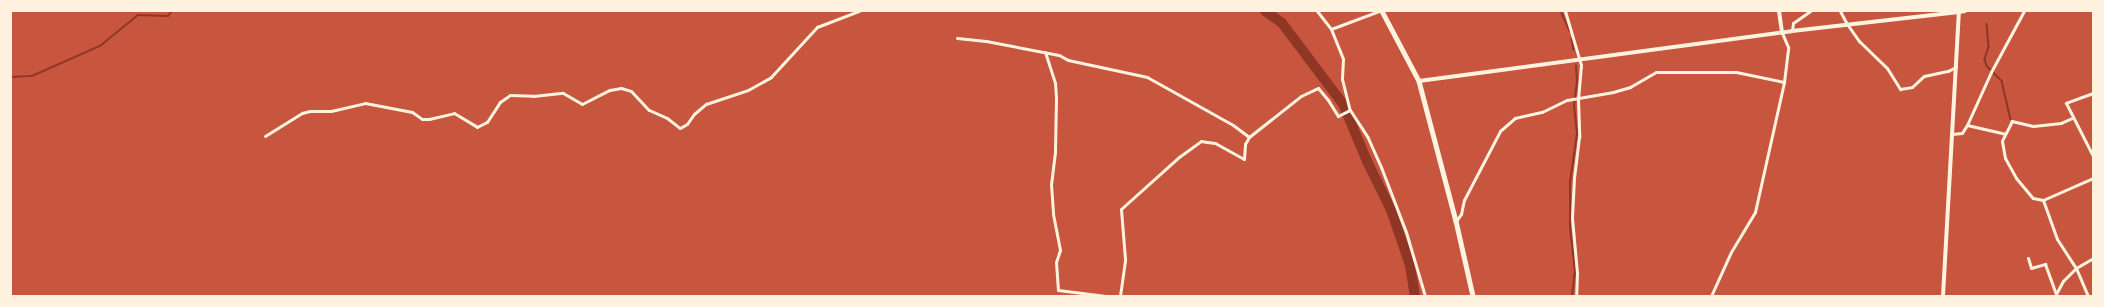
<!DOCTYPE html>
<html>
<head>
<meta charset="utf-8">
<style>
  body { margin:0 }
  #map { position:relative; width:2104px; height:307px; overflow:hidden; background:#c8553d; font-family:Mulish,sans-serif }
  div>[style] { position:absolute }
  .stream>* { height:1.5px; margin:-0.75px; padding:0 0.75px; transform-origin:0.75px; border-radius:0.75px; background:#8f3625 }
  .river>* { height:10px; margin:-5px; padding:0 5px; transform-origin:5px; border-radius:5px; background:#8f3625 }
  .minor>* { height:3px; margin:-1.5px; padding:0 1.5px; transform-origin:1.5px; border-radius:1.5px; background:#fff3e0 }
  .tertiary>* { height:4px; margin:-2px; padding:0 2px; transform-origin:2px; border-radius:2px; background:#fff3e0 }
  .secondary>* { height:4.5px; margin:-2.25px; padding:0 2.25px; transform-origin:2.25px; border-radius:2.25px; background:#fff3e0 }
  span { translate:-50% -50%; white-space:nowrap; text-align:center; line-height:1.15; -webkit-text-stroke:4px #fff3e0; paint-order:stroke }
  .frame { position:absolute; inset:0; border:12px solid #fff3e0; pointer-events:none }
</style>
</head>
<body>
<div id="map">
  <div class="stream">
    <i style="left:1561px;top:11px;width:22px;rotate:66deg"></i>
    <i style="left:1987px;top:24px;width:23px;rotate:85deg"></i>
    <i style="left:1989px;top:47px;width:13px;rotate:108deg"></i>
    <i style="left:1985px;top:59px;width:7px;rotate:74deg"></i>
    <i style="left:1987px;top:66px;width:21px;rotate:45deg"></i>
    <i style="left:2002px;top:81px;width:39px;rotate:77deg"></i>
    <i style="left:1572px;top:39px;width:11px;rotate:80deg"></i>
    <i style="left:11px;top:77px;width:21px;rotate:-3deg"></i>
    <i style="left:32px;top:76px;width:74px;rotate:-23.8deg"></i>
    <i style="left:100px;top:46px;width:49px;rotate:-39.2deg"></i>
    <i style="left:138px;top:15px;width:30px;rotate:2deg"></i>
    <i style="left:168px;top:16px;width:6px;rotate:-51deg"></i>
    <i style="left:1572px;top:296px;width:25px;rotate:-83deg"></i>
    <i style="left:1575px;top:271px;width:43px;rotate:-96.6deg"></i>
    <i style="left:1570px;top:228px;width:46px;rotate:-90deg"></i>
    <i style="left:1570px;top:182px;width:49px;rotate:-81.7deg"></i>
    <i style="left:1577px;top:134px;width:28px;rotate:-96deg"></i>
    <i style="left:1574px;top:106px;width:25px;rotate:-83deg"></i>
    <i style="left:1577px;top:81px;width:15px;rotate:-94deg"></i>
  </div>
  <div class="river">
    <i style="left:1265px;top:11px;width:21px;rotate:35deg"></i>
    <i style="left:1282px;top:23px;width:101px;rotate:53deg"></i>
    <i style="left:1343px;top:104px;width:62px;rotate:67.2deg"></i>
    <i style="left:1367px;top:161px;width:55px;rotate:63.9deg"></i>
    <i style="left:1391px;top:210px;width:58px;rotate:70.9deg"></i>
    <i style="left:1410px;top:265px;width:31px;rotate:81deg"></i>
  </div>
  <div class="minor">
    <i style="left:1317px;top:11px;width:23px;rotate:52deg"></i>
    <i style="left:1331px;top:29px;width:32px;rotate:68deg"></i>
    <i style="left:1343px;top:59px;width:20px;rotate:93deg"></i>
    <i style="left:1342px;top:79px;width:32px;rotate:76deg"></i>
    <i style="left:1350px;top:110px;width:33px;rotate:57deg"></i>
    <i style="left:1368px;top:138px;width:32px;rotate:66deg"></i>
    <i style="left:1381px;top:167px;width:70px;rotate:69deg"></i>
    <i style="left:1406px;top:232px;width:67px;rotate:73.5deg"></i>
    <i style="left:1565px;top:11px;width:56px;rotate:73.5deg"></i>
    <i style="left:1581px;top:65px;width:34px;rotate:95deg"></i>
    <i style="left:1578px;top:99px;width:38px;rotate:88deg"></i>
    <i style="left:1579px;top:137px;width:41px;rotate:97deg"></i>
    <i style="left:1574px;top:178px;width:40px;rotate:92.9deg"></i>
    <i style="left:1572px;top:218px;width:55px;rotate:84.8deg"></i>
    <i style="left:1577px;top:273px;width:23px;rotate:92deg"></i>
    <i style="left:1840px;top:11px;width:15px;rotate:62deg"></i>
    <i style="left:1847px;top:24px;width:21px;rotate:55deg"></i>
    <i style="left:1859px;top:41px;width:39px;rotate:44deg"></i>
    <i style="left:1887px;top:68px;width:25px;rotate:58deg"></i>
    <i style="left:1900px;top:89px;width:12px;rotate:-9deg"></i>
    <i style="left:1912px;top:87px;width:16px;rotate:-43deg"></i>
    <i style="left:1924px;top:76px;width:25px;rotate:-12deg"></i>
    <i style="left:1948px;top:71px;width:9px;rotate:-27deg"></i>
    <i style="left:1331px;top:29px;width:51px;rotate:-20.6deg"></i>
    <i style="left:1792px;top:31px;width:8px;rotate:-83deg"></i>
    <i style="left:1793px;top:23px;width:21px;rotate:-35deg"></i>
    <i style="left:957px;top:38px;width:29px;rotate:6deg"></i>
    <i style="left:986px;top:41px;width:74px;rotate:10.9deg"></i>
    <i style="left:1059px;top:55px;width:10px;rotate:29deg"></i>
    <i style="left:1068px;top:60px;width:81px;rotate:12.1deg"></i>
    <i style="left:1147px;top:77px;width:98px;rotate:29.2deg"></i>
    <i style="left:1233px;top:125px;width:20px;rotate:37deg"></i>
    <i style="left:1045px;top:52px;width:33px;rotate:72deg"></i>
    <i style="left:1055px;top:83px;width:15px;rotate:86deg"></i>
    <i style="left:1056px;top:98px;width:54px;rotate:91.1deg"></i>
    <i style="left:1055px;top:152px;width:32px;rotate:97deg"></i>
    <i style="left:1051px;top:184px;width:30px;rotate:86deg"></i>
    <i style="left:1053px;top:214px;width:37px;rotate:79deg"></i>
    <i style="left:1060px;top:250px;width:13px;rotate:108deg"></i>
    <i style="left:1056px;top:262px;width:28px;rotate:86deg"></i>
    <i style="left:1058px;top:290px;width:48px;rotate:7.1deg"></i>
    <i style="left:2093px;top:93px;width:29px;rotate:160deg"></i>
    <i style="left:2066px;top:103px;width:59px;rotate:63deg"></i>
    <i style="left:2072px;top:118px;width:12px;rotate:156deg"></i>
    <i style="left:2061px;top:123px;width:28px;rotate:174deg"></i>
    <i style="left:2033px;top:126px;width:22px;rotate:-167deg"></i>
    <i style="left:2012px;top:121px;width:22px;rotate:117deg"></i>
    <i style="left:2002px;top:141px;width:17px;rotate:80deg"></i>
    <i style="left:2005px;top:158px;width:23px;rotate:61deg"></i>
    <i style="left:2016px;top:178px;width:26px;rotate:50deg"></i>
    <i style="left:2033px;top:198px;width:10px;rotate:11deg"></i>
    <i style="left:2043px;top:200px;width:41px;rotate:70.3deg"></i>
    <i style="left:2057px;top:239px;width:35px;rotate:57deg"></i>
    <i style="left:2076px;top:268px;width:30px;rotate:67deg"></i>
    <i style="left:1967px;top:125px;width:39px;rotate:13deg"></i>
    <i style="left:1952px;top:134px;width:10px;rotate:-6deg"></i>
    <i style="left:1962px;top:133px;width:9px;rotate:-58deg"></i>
    <i style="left:1967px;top:125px;width:58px;rotate:-65.6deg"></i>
    <i style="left:1991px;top:72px;width:69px;rotate:-61.6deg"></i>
    <i style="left:265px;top:136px;width:44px;rotate:-31.9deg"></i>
    <i style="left:302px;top:113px;width:8px;rotate:-14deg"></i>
    <i style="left:310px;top:111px;width:21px"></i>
    <i style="left:331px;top:111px;width:35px;rotate:-13deg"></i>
    <i style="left:365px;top:103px;width:48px;rotate:10.8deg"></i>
    <i style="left:412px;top:112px;width:12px;rotate:35deg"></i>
    <i style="left:422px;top:119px;width:7px"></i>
    <i style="left:429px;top:119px;width:26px;rotate:-13deg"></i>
    <i style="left:454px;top:113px;width:27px;rotate:31deg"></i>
    <i style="left:477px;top:127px;width:11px;rotate:-27deg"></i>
    <i style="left:487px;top:122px;width:24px;rotate:-57deg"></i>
    <i style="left:500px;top:102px;width:12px;rotate:-35deg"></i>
    <i style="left:510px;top:95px;width:23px;rotate:2deg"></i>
    <i style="left:533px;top:96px;width:30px;rotate:-6deg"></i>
    <i style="left:563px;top:93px;width:22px;rotate:30deg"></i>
    <i style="left:582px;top:104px;width:31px;rotate:-27deg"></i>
    <i style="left:610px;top:90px;width:11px;rotate:-10deg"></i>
    <i style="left:621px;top:88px;width:10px;rotate:17deg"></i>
    <i style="left:631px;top:91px;width:26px;rotate:47deg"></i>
    <i style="left:649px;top:110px;width:20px;rotate:24deg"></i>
    <i style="left:667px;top:118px;width:16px;rotate:38deg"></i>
    <i style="left:680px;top:128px;width:8px;rotate:-30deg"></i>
    <i style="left:687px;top:124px;width:12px;rotate:-55deg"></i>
    <i style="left:694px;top:114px;width:16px;rotate:-40deg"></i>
    <i style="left:706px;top:104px;width:44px;rotate:-18.4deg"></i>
    <i style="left:748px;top:90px;width:26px;rotate:-29deg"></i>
    <i style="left:771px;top:77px;width:68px;rotate:-47.4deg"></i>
    <i style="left:817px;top:27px;width:45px;rotate:-20.9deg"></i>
    <i style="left:2043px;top:200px;width:55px;rotate:-23.7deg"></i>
    <i style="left:1456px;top:221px;width:9px;rotate:-54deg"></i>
    <i style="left:1461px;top:214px;width:14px;rotate:-78deg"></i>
    <i style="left:1464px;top:200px;width:78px;rotate:-62.4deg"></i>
    <i style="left:1500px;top:131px;width:20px;rotate:-41deg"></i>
    <i style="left:1515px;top:118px;width:28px;rotate:-13deg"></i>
    <i style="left:1542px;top:112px;width:28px;rotate:-26deg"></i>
    <i style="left:1567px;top:100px;width:47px;rotate:-9.9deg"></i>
    <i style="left:1613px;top:92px;width:18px;rotate:-16deg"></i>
    <i style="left:1630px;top:87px;width:30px;rotate:-30deg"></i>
    <i style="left:1656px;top:72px;width:80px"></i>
    <i style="left:1736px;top:72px;width:49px;rotate:11.8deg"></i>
    <i style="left:2028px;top:258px;width:10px;rotate:73deg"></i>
    <i style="left:2031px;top:268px;width:15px;rotate:-16deg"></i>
    <i style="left:2045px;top:264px;width:33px;rotate:70deg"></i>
    <i style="left:2056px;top:294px;width:15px;rotate:-62deg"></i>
    <i style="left:2063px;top:281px;width:18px;rotate:-45deg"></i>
    <i style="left:2076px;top:268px;width:20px;rotate:-30deg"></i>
    <i style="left:1120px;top:296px;width:37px;rotate:-82deg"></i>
    <i style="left:1125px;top:259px;width:50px;rotate:-94.6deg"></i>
    <i style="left:1121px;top:209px;width:78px;rotate:-41.9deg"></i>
    <i style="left:1179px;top:157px;width:27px;rotate:-36deg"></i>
    <i style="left:1201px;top:141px;width:6px;rotate:9deg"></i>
    <i style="left:1207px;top:142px;width:8px;rotate:7deg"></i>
    <i style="left:1215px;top:143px;width:33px;rotate:29deg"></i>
    <i style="left:1244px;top:159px;width:15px;rotate:-86deg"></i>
    <i style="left:1245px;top:144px;width:8px;rotate:-60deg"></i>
    <i style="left:1249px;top:137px;width:66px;rotate:-38.3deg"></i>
    <i style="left:1301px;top:96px;width:19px;rotate:-25deg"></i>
    <i style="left:1318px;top:88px;width:16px;rotate:50deg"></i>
    <i style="left:1328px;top:100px;width:19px;rotate:58deg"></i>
    <i style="left:1338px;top:116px;width:13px;rotate:-27deg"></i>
    <i style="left:1711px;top:296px;width:48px;rotate:-65.6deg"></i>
    <i style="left:1731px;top:252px;width:47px;rotate:-59deg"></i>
    <i style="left:1755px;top:212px;width:133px;rotate:-77.4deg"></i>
    <i style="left:1784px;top:82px;width:35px;rotate:-83deg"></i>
    <i style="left:1788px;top:47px;width:15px;rotate:-113deg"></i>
  </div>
  <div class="tertiary">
    <i style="left:1779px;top:11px;width:22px;rotate:82deg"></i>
    <i style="left:1419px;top:81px;width:376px;rotate:-7.6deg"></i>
    <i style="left:1792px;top:31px;width:168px;rotate:-6.5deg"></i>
    <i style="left:1943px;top:296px;width:284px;rotate:-86.8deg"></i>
    <i style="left:1959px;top:12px;width:6px;rotate:-9deg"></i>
  </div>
  <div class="secondary">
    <i style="left:1382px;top:11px;width:79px;rotate:62.1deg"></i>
    <i style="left:1419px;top:81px;width:145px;rotate:75.2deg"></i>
    <i style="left:1456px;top:221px;width:77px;rotate:77.2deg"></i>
  </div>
  <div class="frame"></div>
</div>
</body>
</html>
